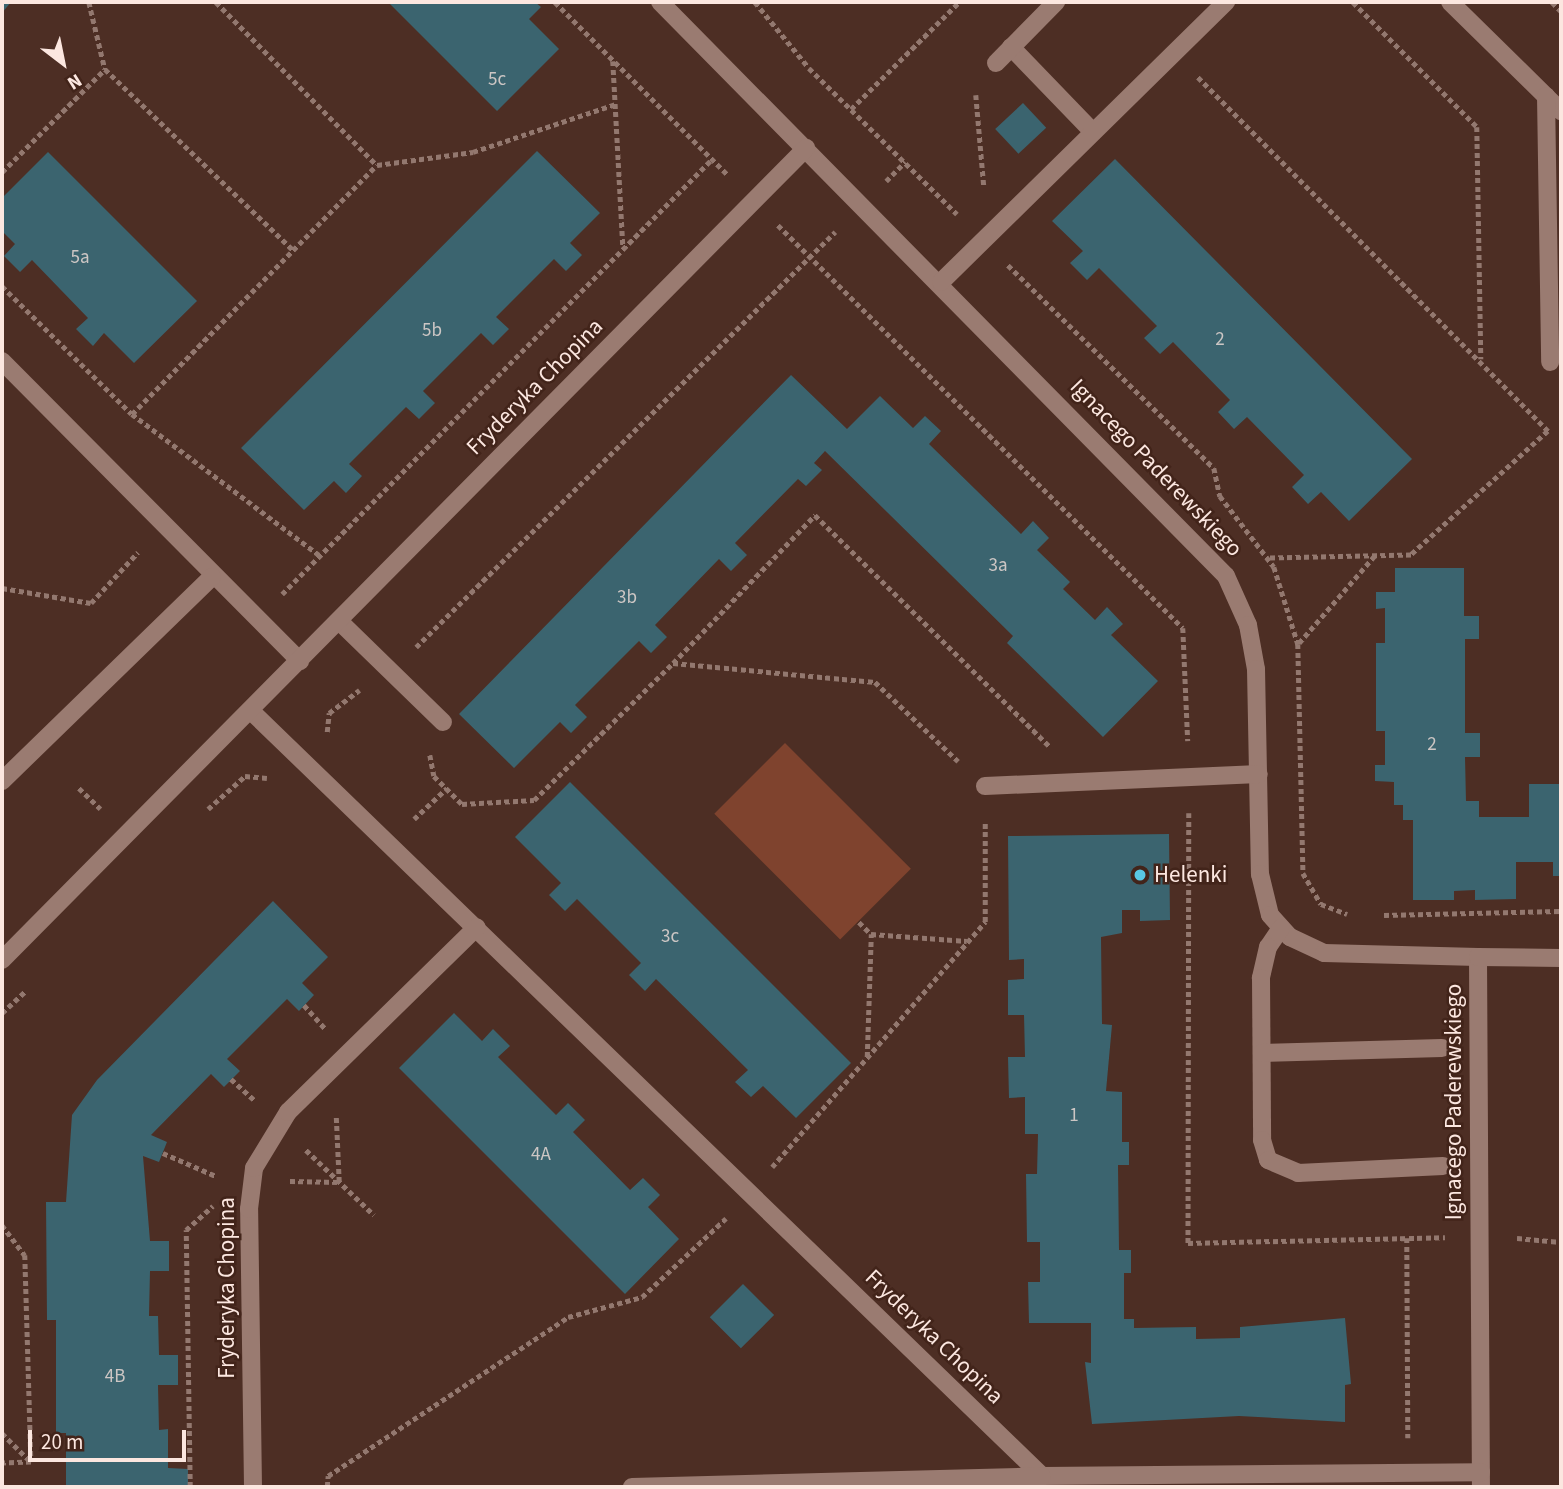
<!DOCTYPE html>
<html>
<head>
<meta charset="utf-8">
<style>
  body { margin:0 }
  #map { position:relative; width:1563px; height:1489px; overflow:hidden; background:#4d2e24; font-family:"Source Sans 3",sans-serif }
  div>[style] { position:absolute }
  .green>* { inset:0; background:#7f432e; transform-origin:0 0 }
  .building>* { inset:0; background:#3b646f; transform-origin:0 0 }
  .path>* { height:4.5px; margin-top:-2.25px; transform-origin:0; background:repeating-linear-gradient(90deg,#93786f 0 5px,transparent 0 8.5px) }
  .minor>* { height:18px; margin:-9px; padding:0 9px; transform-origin:9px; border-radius:9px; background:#9a7b71 }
  .dots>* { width:19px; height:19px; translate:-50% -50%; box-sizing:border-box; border:4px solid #42241a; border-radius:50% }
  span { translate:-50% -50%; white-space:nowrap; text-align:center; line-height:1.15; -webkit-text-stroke:5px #42241a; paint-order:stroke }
  .number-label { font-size:19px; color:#ccc6c4 }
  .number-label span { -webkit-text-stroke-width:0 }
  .street-label { font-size:23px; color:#fce7e0 }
  .poi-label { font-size:23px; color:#fce7e0 }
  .left { translate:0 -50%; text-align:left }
  .frame { position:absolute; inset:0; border:4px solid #fce7e0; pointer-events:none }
  .north { position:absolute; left:28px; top:28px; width:70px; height:70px; -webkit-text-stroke:5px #42241a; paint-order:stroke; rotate:148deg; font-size:19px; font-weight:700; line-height:28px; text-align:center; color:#fce7e0 }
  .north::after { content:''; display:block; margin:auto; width:24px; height:32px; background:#fce7e0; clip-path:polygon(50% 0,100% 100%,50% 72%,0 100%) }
  .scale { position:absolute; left:28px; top:1430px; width:158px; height:32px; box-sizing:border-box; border:4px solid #fce7e0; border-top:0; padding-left:9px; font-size:21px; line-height:24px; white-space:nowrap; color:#fce7e0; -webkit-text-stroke:5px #42241a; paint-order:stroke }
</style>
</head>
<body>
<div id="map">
  <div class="green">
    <i style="left:785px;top:743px;width:178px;height:100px;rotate:45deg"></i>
  </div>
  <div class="building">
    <i style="clip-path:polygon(2px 2px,11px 2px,2px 13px)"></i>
    <i style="clip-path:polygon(388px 2px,535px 2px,541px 7px,529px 19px,559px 49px,497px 111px)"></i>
    <i style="left:1023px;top:103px;width:34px;height:38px;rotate:47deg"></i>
    <i style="clip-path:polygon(537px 151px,600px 213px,570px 243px,582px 255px,566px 271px,554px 259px,496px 317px,509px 329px,493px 345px,481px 333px,423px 391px,435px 403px,419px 419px,406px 407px,349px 464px,362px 476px,346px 493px,334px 481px,304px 510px,241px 448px)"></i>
    <i style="clip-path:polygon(48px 152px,197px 301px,134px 363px,104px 333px,93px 346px,76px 329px,88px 318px,32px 260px,20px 272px,4px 256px,15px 244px,2px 231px,2px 198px)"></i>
    <i style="clip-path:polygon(1115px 159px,1412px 459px,1349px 521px,1321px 492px,1308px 504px,1292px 487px,1304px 475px,1247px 417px,1234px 429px,1218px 412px,1230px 400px,1173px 342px,1160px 354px,1144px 338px,1157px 326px,1099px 268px,1087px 280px,1070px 263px,1083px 251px,1052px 221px)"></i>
    <i style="clip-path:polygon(791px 375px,847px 429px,880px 396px,913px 428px,925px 416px,941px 431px,929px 444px,1021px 534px,1033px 521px,1049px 538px,1037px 550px,1070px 582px,1063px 589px,1095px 620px,1107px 607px,1123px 624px,1111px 635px,1158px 681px,1103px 737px,1007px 643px,1013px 636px,825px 451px,814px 463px,822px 470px,806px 486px,798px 479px,735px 543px,747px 555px,731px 571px,719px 559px,655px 625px,667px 637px,651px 653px,639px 641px,575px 705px,587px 717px,571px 733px,560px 722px,514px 768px,459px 714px)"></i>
    <i style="clip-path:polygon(1395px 568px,1464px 568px,1464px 616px,1479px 616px,1479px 639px,1465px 639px,1465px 733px,1480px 733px,1480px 757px,1465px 757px,1466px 801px,1479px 801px,1479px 817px,1529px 817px,1529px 784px,1561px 784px,1561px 876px,1553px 876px,1553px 862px,1516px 862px,1516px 899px,1475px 900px,1475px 890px,1454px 891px,1454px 900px,1413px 900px,1413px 820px,1403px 820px,1403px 805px,1394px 805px,1394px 782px,1375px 781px,1375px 765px,1385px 765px,1385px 731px,1376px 731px,1376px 643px,1385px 643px,1385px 608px,1376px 609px,1376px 592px,1395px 592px)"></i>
    <i style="clip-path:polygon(570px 782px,851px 1063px,796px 1118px,763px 1086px,751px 1097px,735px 1082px,748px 1070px,656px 979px,645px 991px,629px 975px,641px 963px,577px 899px,565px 911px,549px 895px,561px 883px,515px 837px)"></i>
    <i style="clip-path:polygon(1169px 834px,1170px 920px,1140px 921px,1140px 910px,1122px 910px,1122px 933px,1101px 937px,1102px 1024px,1112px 1025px,1106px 1091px,1122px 1092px,1122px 1142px,1129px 1142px,1129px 1165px,1118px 1165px,1119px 1250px,1131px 1250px,1131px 1273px,1124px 1273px,1124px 1319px,1134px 1319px,1134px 1328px,1196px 1327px,1196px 1339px,1240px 1338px,1240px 1327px,1345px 1318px,1351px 1384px,1345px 1385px,1345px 1422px,1239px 1416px,1092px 1424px,1085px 1362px,1091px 1363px,1091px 1323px,1029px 1323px,1028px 1282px,1040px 1282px,1040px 1242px,1027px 1242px,1026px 1174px,1037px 1174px,1038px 1134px,1025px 1134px,1025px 1097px,1009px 1098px,1008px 1057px,1025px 1057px,1024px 1015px,1008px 1015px,1008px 980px,1024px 979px,1024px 959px,1009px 960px,1008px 836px)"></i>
    <i style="clip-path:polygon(273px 901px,328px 957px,302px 983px,314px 995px,299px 1011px,287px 999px,227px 1059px,240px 1071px,224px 1087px,211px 1074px,151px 1135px,167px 1142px,159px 1162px,143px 1156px,150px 1241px,169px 1241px,169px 1271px,150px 1271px,149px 1316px,158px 1316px,159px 1355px,178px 1355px,178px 1385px,158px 1385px,159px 1430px,168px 1429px,168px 1468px,188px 1469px,188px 1487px,66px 1487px,66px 1433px,56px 1433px,56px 1320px,47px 1320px,46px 1202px,66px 1202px,72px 1115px,97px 1080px)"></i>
    <i style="clip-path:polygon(454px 1013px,482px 1041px,493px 1029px,510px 1046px,498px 1057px,556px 1115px,568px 1103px,585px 1120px,573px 1132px,630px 1190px,643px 1178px,660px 1195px,648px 1207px,679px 1239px,625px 1294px,399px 1068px)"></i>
    <i style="left:743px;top:1284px;width:44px;height:47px;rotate:45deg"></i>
  </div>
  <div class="path">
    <i style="left:89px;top:2px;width:69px;rotate:76.6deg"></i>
    <i style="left:105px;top:69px;width:261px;rotate:43.9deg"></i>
    <i style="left:216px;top:2px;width:229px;rotate:45.4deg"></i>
    <i style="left:555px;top:2px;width:243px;rotate:45deg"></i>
    <i style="left:755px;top:2px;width:85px;rotate:50.7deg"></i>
    <i style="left:809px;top:68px;width:208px;rotate:44.6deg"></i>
    <i style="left:1353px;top:2px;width:176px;rotate:45.2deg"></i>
    <i style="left:1477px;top:127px;width:232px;rotate:89deg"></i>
    <i style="left:1552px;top:2px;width:13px;rotate:45deg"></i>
    <i style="left:613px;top:61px;width:186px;rotate:86.9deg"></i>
    <i style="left:1198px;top:77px;width:498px;rotate:45.3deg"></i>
    <i style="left:1548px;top:431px;width:185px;rotate:137.9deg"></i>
    <i style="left:1411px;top:555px;width:142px;rotate:178.8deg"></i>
    <i style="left:976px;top:95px;width:92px;rotate:85deg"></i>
    <i style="left:851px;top:109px;width:152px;rotate:-44.7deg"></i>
    <i style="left:2px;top:172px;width:146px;rotate:-45deg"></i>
    <i style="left:886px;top:181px;width:27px;rotate:-45deg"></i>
    <i style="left:778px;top:225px;width:571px;rotate:44.86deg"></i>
    <i style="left:1183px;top:628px;width:113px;rotate:87.5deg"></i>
    <i style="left:1008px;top:265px;width:289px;rotate:44.6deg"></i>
    <i style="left:1214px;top:468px;width:29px;rotate:78deg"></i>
    <i style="left:1220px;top:496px;width:89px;rotate:52.7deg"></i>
    <i style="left:1274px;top:567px;width:81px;rotate:72.7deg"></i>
    <i style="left:1298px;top:644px;width:229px;rotate:88.7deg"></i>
    <i style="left:1303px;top:873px;width:36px;rotate:60deg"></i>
    <i style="left:1321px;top:904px;width:28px;rotate:21deg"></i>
    <i style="left:2px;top:286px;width:182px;rotate:44.6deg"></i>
    <i style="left:132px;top:414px;width:234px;rotate:37deg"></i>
    <i style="left:132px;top:414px;width:349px;rotate:-45.5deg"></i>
    <i style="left:377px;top:165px;width:97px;rotate:-7.7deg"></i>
    <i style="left:473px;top:152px;width:151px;rotate:-18.6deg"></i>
    <i style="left:2px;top:588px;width:90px;rotate:9.6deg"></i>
    <i style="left:91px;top:603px;width:69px;rotate:-47.3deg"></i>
    <i style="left:282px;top:594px;width:612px;rotate:-45.33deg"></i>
    <i style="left:1299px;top:643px;width:118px;rotate:-49.1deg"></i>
    <i style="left:416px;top:647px;width:590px;rotate:-44.73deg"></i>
    <i style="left:673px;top:663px;width:205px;rotate:-46.2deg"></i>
    <i style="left:815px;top:515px;width:329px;rotate:44.6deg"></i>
    <i style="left:327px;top:732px;width:19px;rotate:-84deg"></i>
    <i style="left:329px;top:713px;width:38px;rotate:-37deg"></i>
    <i style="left:430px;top:755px;width:21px;rotate:79deg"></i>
    <i style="left:434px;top:776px;width:40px;rotate:45deg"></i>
    <i style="left:462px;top:804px;width:72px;rotate:-3.2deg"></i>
    <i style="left:534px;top:800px;width:195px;rotate:-44.6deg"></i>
    <i style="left:673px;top:663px;width:203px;rotate:5.4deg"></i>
    <i style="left:875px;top:682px;width:115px;rotate:43.6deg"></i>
    <i style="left:79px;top:788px;width:30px;rotate:44deg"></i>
    <i style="left:208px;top:809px;width:50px;rotate:-41.7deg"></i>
    <i style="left:245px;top:776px;width:22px;rotate:5deg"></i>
    <i style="left:1189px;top:813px;width:430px;rotate:90.1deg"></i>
    <i style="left:1188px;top:1243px;width:257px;rotate:-1.3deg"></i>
    <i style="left:414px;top:819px;width:45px;rotate:-43.2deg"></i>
    <i style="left:1384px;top:915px;width:177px;rotate:-1.3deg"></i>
    <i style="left:859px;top:922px;width:17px;rotate:45deg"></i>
    <i style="left:304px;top:1005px;width:31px;rotate:48deg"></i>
    <i style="left:2px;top:1013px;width:33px;rotate:-43deg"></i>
    <i style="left:867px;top:1057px;width:123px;rotate:-88.1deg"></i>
    <i style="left:871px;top:934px;width:96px;rotate:4.2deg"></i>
    <i style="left:231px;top:1079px;width:31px;rotate:42deg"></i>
    <i style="left:306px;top:1150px;width:94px;rotate:43.7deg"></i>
    <i style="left:163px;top:1153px;width:58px;rotate:23.5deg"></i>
    <i style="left:772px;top:1167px;width:325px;rotate:-49deg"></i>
    <i style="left:985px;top:922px;width:101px;rotate:-90deg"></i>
    <i style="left:290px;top:1181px;width:49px;rotate:1.2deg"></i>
    <i style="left:339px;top:1182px;width:65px;rotate:-92.6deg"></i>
    <i style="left:2px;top:1225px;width:38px;rotate:53deg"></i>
    <i style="left:25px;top:1255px;width:207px;rotate:88.3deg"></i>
    <i style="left:31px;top:1462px;width:29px;rotate:178deg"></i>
    <i style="left:1407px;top:1238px;width:200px;rotate:89.7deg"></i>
    <i style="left:1517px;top:1238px;width:44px;rotate:5.2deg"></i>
    <i style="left:2px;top:1433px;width:41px;rotate:45deg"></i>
    <i style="left:190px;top:1487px;width:257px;rotate:-90.9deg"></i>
    <i style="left:186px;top:1230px;width:36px;rotate:-42deg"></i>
    <i style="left:327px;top:1487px;width:11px;rotate:-85deg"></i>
    <i style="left:328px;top:1476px;width:288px;rotate:-33.5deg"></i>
    <i style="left:568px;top:1317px;width:77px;rotate:-15.1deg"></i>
    <i style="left:642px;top:1297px;width:115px;rotate:-43.2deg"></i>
  </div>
  <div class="minor">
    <i style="left:660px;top:2px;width:806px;rotate:45.4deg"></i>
    <i style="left:1226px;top:576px;width:54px;rotate:65.8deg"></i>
    <i style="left:1248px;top:625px;width:45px;rotate:79.7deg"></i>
    <i style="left:1256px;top:669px;width:205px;rotate:88.9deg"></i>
    <i style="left:1260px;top:874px;width:42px;rotate:76.3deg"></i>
    <i style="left:1270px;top:915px;width:30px;rotate:48deg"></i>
    <i style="left:1290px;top:937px;width:38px;rotate:25deg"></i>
    <i style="left:1324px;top:953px;width:154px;rotate:1.5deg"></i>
    <i style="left:1478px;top:957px;width:530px;rotate:89.68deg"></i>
    <i style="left:1450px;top:2px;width:156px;rotate:44.5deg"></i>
    <i style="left:1011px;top:47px;width:118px;rotate:46deg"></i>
    <i style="left:996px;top:63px;width:86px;rotate:-45.5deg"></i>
    <i style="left:1546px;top:96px;width:266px;rotate:89.1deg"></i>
    <i style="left:941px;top:282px;width:400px;rotate:-44.5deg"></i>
    <i style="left:2px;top:361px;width:423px;rotate:45.2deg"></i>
    <i style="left:339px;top:621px;width:145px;rotate:44.2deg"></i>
    <i style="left:251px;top:711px;width:1100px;rotate:44.04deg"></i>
    <i style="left:1042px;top:1476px;width:439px;rotate:-0.5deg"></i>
    <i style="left:2px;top:781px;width:293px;rotate:-44.2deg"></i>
    <i style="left:985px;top:786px;width:274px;rotate:-2.5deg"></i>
    <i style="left:1281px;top:928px;width:23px;rotate:124deg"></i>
    <i style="left:1268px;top:947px;width:32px;rotate:103deg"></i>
    <i style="left:1261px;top:978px;width:162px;rotate:89.6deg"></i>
    <i style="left:1262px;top:1140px;width:21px;rotate:73deg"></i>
    <i style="left:1268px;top:1160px;width:33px;rotate:23deg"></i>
    <i style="left:1298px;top:1173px;width:145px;rotate:-2.8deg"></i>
    <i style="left:1478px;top:957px;width:83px;rotate:0.7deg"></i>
    <i style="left:2px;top:960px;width:1143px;rotate:-45.28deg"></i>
    <i style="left:1262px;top:1053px;width:180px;rotate:-1.6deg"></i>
    <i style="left:253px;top:1487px;width:278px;rotate:-90.8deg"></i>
    <i style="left:249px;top:1209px;width:41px;rotate:-83deg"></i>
    <i style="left:254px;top:1168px;width:66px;rotate:-58.7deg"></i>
    <i style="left:288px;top:1112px;width:264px;rotate:-44.4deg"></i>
    <i style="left:632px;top:1487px;width:410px;rotate:-1.5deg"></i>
  </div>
  <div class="dots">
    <i style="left:1140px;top:875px;background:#59c8e4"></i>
  </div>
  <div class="number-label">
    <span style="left:497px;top:80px">5c</span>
    <span style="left:80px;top:258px">5a</span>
    <span style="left:432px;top:331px">5b</span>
    <span style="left:1220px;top:340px">2</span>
    <span style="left:998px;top:566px">3a</span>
    <span style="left:627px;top:598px">3b</span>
    <span style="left:1432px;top:745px">2</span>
    <span style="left:670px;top:937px">3c</span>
    <span style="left:1074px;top:1116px">1</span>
    <span style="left:541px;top:1155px">4A</span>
    <span style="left:115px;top:1377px">4B</span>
  </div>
  <div class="street-label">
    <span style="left:535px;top:387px;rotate:-45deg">Fryderyka Chopina</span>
    <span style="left:1156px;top:468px;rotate:46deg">Ignacego Paderewskiego</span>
    <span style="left:1454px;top:1102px;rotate:-90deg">Ignacego Paderewskiego</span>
    <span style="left:227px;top:1288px;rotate:-90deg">Fryderyka Chopina</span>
    <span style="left:934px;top:1337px;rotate:44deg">Fryderyka Chopina</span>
  </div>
  <div class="poi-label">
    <span class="left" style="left:1154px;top:875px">Helenki</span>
  </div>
  <div class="frame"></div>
  <div class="north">N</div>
  <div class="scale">20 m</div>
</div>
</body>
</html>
